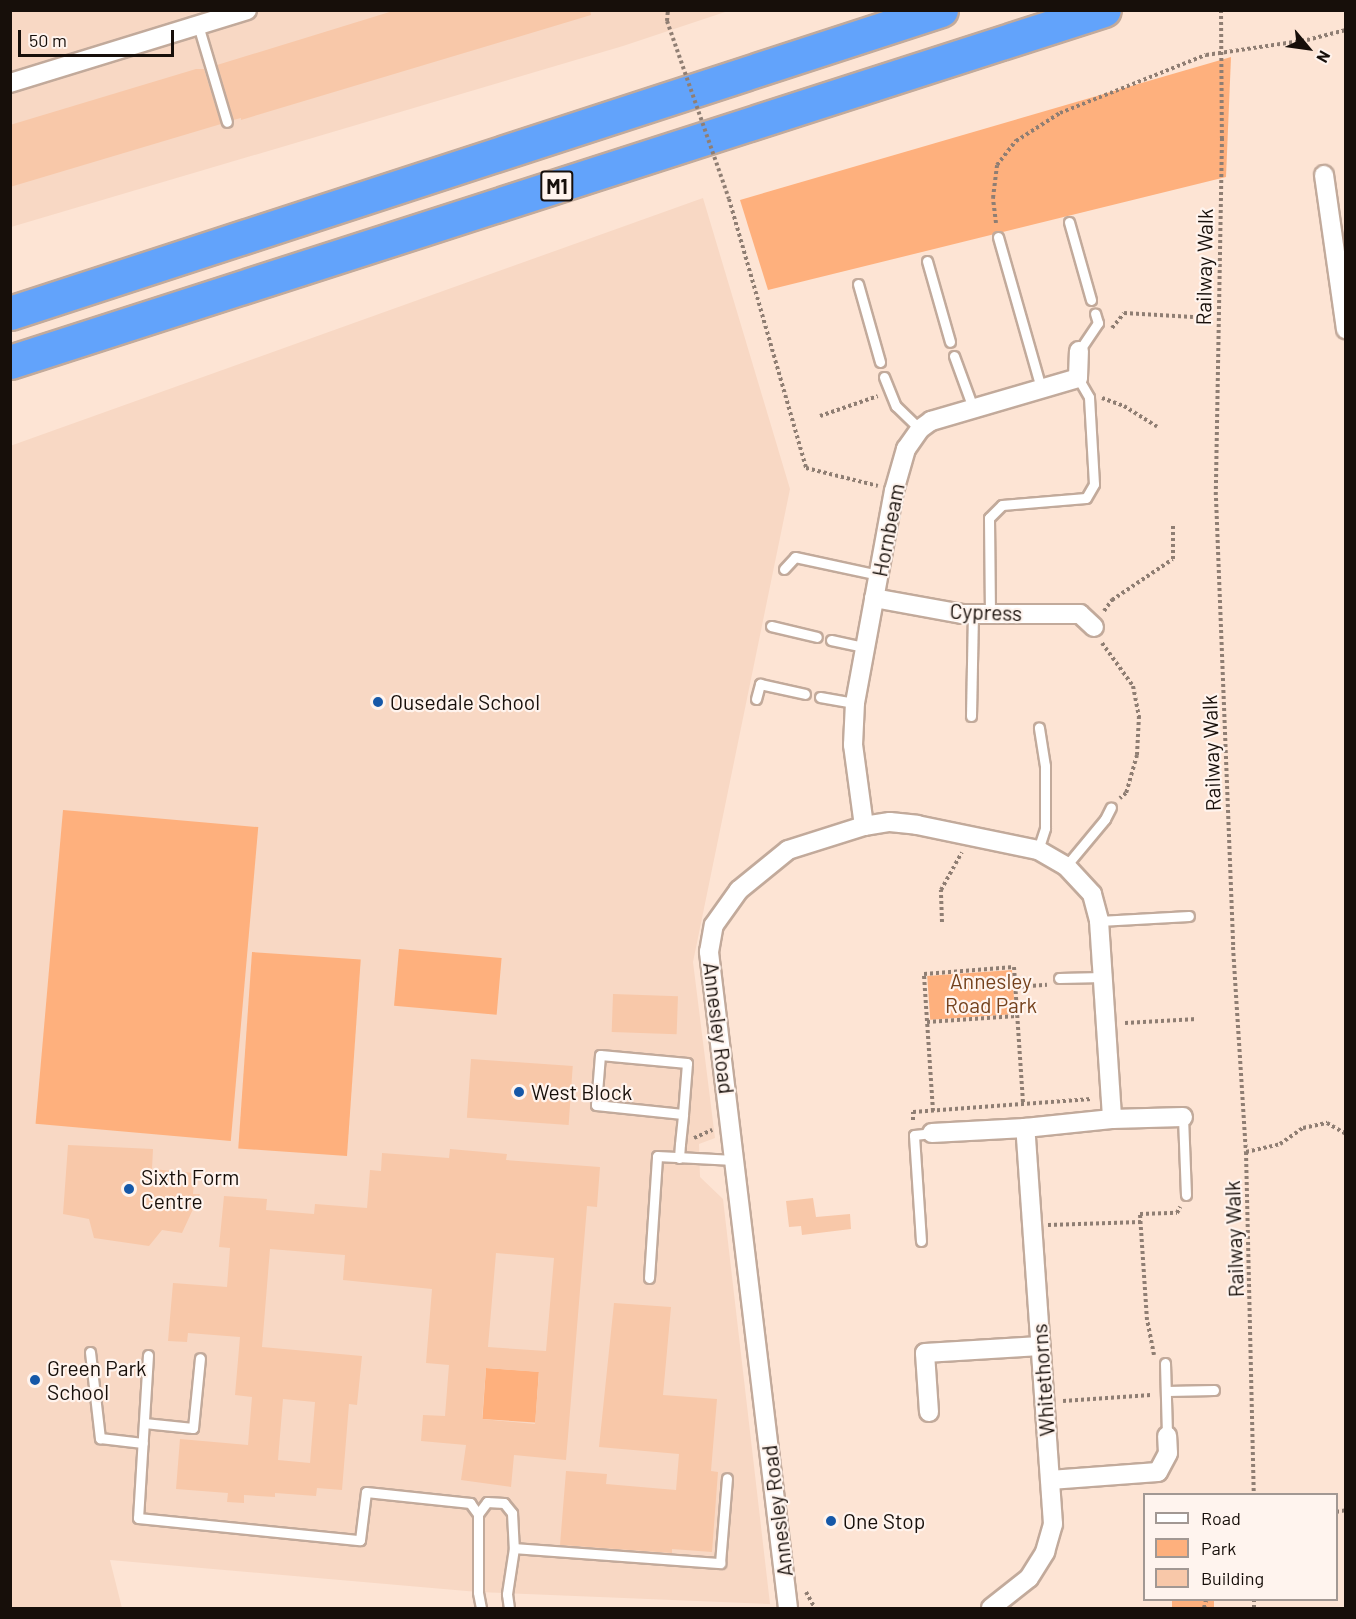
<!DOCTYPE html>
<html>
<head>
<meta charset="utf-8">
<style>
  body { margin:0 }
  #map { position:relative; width:1356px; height:1619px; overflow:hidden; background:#fde4d4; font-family:Barlow,sans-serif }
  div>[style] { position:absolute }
  .built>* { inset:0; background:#f8d8c4 }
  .green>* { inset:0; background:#feb07d; transform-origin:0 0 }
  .building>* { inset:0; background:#f8c8a9; transform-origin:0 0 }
  .path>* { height:4px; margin-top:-2px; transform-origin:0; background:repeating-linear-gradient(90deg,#8f7e73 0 3px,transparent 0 6px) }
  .roads { filter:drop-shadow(2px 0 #c2aa9b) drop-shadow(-2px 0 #c2aa9b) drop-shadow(0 2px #c2aa9b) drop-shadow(0 -2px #c2aa9b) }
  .lane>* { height:9px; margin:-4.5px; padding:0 4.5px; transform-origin:4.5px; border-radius:4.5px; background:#fff }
  .street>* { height:18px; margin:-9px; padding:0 9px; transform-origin:9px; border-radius:9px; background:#fff }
  .highway>* { height:33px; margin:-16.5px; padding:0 16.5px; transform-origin:16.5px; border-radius:16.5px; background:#62a3fb }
  .path-bridge>* { height:4px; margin-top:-2px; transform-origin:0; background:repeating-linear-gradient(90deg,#8f7e73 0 3px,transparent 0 6px) }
  .dots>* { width:16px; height:16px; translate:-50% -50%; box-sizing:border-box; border:3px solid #fff4ee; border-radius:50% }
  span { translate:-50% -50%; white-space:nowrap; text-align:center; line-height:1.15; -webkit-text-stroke:4.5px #fff4ee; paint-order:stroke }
  .shield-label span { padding:2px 4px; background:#fff4ee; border:2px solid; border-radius:4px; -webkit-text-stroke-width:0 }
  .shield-label { font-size:20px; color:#170f0a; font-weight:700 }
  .street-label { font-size:21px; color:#170f0a }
  .poi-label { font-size:21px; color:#170f0a }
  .left { translate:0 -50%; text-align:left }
  .park-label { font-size:21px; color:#75421d }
  .frame { position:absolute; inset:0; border:12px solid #170f0a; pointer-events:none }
  .legend { position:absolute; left:1143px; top:1493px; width:195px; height:108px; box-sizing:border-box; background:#fff4ee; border:2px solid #a29893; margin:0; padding:8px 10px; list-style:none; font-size:18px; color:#170f0a }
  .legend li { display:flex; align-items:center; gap:12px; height:30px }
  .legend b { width:30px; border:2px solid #a29893 }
  .north { position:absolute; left:1278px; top:18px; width:60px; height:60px; -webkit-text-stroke:4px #fff4ee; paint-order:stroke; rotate:119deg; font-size:16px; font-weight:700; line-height:24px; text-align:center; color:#170f0a }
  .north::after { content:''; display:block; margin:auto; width:21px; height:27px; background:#170f0a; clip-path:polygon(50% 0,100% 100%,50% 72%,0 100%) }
  .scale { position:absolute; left:18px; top:30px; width:156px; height:27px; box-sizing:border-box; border:3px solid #170f0a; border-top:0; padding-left:8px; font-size:18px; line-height:21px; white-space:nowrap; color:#170f0a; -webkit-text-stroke:4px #fff4ee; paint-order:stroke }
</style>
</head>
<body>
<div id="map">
  <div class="built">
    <i style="clip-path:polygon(11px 11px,728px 11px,623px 46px,11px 227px)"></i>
    <i style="clip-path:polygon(703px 198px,790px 489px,693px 962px,715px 1138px,699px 1144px,700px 1177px,723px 1199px,770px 1604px,478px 1592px,110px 1560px,122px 1608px,11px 1608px,10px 446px)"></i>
  </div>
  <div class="green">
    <i style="clip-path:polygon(1231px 57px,1226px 177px,768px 290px,740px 200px)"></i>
    <i style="left:63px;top:810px;width:196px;height:315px;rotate:5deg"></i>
    <i style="left:399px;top:949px;width:103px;height:57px;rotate:5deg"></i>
    <i style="left:252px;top:952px;width:109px;height:197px;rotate:4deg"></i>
    <i style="left:1012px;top:970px;width:44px;height:85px;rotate:86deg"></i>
    <i style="left:486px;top:1368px;width:53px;height:51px;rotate:4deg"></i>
    <i style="left:1172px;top:1600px;width:42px;height:8px"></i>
  </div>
  <div class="building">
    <i style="clip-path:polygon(396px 10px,590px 10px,591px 15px,241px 120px,241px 118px,233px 120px,217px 65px)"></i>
    <i style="clip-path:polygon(196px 69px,204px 69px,221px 124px,10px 187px,10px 125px)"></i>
    <i style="left:613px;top:994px;width:65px;height:38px;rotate:2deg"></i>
    <i style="left:471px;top:1059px;width:102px;height:59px;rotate:4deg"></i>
    <i style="clip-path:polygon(68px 1145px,153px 1149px,152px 1169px,195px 1173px,193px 1194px,200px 1194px,182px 1233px,162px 1230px,149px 1246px,94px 1238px,89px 1219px,63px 1214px)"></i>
    <i style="clip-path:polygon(evenodd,450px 1149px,507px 1154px,506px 1160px,600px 1167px,597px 1207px,587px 1206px,566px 1460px,514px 1455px,511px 1487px,461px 1480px,466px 1445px,421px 1441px,423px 1415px,445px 1416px,449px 1365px,426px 1363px,432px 1289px,343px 1280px,345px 1255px,270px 1249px,262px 1347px,362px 1356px,357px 1405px,349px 1404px,342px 1490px,317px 1488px,316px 1496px,275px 1493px,275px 1497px,244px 1495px,244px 1503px,227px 1502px,228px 1493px,176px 1489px,180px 1439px,248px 1445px,252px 1397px,235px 1395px,240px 1337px,188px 1333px,187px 1342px,168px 1341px,173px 1283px,227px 1287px,230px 1248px,219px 1247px,224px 1196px,267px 1199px,266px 1210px,314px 1214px,315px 1204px,367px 1208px,370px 1170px,381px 1171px,382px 1153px,449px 1158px,450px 1149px,496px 1253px,554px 1258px,546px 1351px,488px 1347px,496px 1253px,450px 1149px,486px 1368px,539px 1372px,535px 1424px,482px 1419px,486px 1368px,450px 1149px,283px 1399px,315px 1402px,310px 1463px,278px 1460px,283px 1399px)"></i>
    <i style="clip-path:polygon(813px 1198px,816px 1217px,850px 1214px,851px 1229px,802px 1235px,801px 1226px,789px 1227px,786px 1201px)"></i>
    <i style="clip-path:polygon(614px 1303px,671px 1307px,663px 1395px,717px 1399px,711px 1471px,718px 1472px,712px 1552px,672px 1549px,672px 1553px,560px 1545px,566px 1471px,607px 1474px,606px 1484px,676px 1490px,679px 1454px,599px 1447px)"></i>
  </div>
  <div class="path">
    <i style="left:1221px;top:10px;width:128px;rotate:89.6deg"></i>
    <i style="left:1222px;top:138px;width:360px;rotate:91deg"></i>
    <i style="left:1216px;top:498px;width:449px;rotate:87.8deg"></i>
    <i style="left:1233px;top:947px;width:205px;rotate:86.4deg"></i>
    <i style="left:1246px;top:1152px;width:342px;rotate:88.7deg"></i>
    <i style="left:667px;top:21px;width:11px;rotate:-85deg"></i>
    <i style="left:729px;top:199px;width:280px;rotate:74deg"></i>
    <i style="left:806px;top:468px;width:74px;rotate:14deg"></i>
    <i style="left:996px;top:223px;width:25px;rotate:-97deg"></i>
    <i style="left:993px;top:198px;width:33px;rotate:-83deg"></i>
    <i style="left:997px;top:165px;width:31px;rotate:-52deg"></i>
    <i style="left:1016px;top:141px;width:52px;rotate:-32.5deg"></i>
    <i style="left:1060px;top:113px;width:157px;rotate:-21.7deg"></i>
    <i style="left:1206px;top:55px;width:102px;rotate:-8.4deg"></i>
    <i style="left:1307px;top:40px;width:40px;rotate:-14.4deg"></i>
    <i style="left:1112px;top:328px;width:19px;rotate:-51deg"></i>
    <i style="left:1124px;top:313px;width:69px;rotate:3.3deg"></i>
    <i style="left:1102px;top:398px;width:23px;rotate:20deg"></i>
    <i style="left:1124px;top:406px;width:39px;rotate:32deg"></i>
    <i style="left:820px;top:416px;width:61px;rotate:-19deg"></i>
    <i style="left:1104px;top:611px;width:14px;rotate:-54deg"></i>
    <i style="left:1112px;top:600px;width:73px;rotate:-33.9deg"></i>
    <i style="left:1173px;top:559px;width:35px;rotate:-90deg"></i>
    <i style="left:1102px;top:643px;width:53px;rotate:54.2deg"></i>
    <i style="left:1133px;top:686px;width:31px;rotate:79deg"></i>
    <i style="left:1139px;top:716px;width:39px;rotate:93deg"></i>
    <i style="left:1137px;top:755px;width:40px;rotate:106deg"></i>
    <i style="left:1126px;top:793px;width:8px;rotate:140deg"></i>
    <i style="left:942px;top:922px;width:32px;rotate:-92deg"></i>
    <i style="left:941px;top:890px;width:43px;rotate:-61.1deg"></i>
    <i style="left:1015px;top:987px;width:32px;rotate:-4deg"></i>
    <i style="left:927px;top:1022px;width:90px;rotate:-3.8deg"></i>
    <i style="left:1125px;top:1023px;width:72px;rotate:-3.2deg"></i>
    <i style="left:933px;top:1111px;width:137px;rotate:-93.8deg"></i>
    <i style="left:924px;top:974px;width:90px;rotate:-4.4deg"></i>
    <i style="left:1014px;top:967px;width:137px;rotate:86.2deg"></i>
    <i style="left:913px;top:1120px;width:8px;rotate:-90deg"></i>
    <i style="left:913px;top:1112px;width:179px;rotate:-4.2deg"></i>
    <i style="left:694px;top:1138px;width:20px;rotate:-24deg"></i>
    <i style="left:1246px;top:1152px;width:35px;rotate:-13deg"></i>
    <i style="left:1280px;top:1144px;width:28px;rotate:-35deg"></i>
    <i style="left:1303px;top:1128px;width:25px;rotate:-12deg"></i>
    <i style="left:1327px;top:1123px;width:22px;rotate:30deg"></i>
    <i style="left:1048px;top:1225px;width:93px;rotate:-1.8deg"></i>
    <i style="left:1154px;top:1355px;width:36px;rotate:-101deg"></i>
    <i style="left:1147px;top:1320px;width:106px;rotate:-93.8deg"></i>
    <i style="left:1140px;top:1214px;width:37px;rotate:-2deg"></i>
    <i style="left:1177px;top:1213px;width:7px;rotate:-63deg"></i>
    <i style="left:1063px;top:1401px;width:88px;rotate:-3.9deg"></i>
    <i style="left:1336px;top:1512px;width:10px;rotate:-11deg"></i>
    <i style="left:806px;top:1592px;width:18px;rotate:61deg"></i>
    <i style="left:1204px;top:1608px;width:8px;rotate:-76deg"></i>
    <i style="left:1254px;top:1608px;width:8px;rotate:-90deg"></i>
  </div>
  <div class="roads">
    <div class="lane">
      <i style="left:198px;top:25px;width:101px;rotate:73.4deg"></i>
      <i style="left:1069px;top:222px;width:81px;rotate:74.2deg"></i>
      <i style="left:998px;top:237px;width:157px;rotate:74.1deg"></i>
      <i style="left:927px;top:261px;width:84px;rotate:74.1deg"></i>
      <i style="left:858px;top:284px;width:81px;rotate:74.2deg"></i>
      <i style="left:1079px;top:351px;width:34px;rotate:-56deg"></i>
      <i style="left:1098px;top:323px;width:10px;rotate:-107deg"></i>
      <i style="left:954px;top:356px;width:55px;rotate:69.9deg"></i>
      <i style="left:884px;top:377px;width:31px;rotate:68deg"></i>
      <i style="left:896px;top:406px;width:33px;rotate:44deg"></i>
      <i style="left:784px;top:569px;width:16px;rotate:-47deg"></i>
      <i style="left:795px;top:557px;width:85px;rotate:12.2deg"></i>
      <i style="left:990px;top:614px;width:96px;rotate:-90.6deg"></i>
      <i style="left:989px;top:518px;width:18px;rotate:-45deg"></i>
      <i style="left:1002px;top:505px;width:84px;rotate:-4.8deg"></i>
      <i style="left:1086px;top:498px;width:16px;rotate:-60deg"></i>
      <i style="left:1094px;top:484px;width:87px;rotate:-93.3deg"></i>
      <i style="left:1089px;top:397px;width:22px;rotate:-120deg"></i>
      <i style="left:771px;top:626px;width:47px;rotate:13.4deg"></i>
      <i style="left:831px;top:640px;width:35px;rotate:12deg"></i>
      <i style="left:820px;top:697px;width:36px;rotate:10deg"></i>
      <i style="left:756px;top:699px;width:16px;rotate:-75deg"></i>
      <i style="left:760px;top:684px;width:46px;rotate:12.5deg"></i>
      <i style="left:971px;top:716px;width:102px;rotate:-88.9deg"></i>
      <i style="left:1038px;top:850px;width:23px;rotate:-72deg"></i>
      <i style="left:1045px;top:828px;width:62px;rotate:-90deg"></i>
      <i style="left:1045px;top:766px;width:39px;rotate:-99deg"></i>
      <i style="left:1066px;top:866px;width:61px;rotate:-50.3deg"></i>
      <i style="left:1105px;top:819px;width:13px;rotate:-63deg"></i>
      <i style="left:1099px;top:921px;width:90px;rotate:-3.2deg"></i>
      <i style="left:1059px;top:978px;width:44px;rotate:-1.3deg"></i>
      <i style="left:1183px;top:1117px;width:78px;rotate:87.8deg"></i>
      <i style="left:679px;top:1158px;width:14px;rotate:-86deg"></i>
      <i style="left:680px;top:1144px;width:30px;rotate:-84deg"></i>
      <i style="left:683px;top:1114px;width:51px;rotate:-85.5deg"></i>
      <i style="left:687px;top:1063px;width:87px;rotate:-174.7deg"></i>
      <i style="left:600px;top:1055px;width:50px;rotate:94.6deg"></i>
      <i style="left:596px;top:1105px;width:87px;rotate:5.9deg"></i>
      <i style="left:921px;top:1241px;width:106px;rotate:-93.8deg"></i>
      <i style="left:914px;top:1135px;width:18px;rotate:-6deg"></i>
      <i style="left:649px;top:1278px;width:122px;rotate:-86.2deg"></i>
      <i style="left:657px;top:1156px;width:77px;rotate:3deg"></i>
      <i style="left:90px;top:1352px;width:87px;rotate:83.4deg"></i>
      <i style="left:100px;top:1438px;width:43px;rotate:6.6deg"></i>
      <i style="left:148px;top:1355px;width:163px;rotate:93.5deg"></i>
      <i style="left:138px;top:1518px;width:223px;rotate:5.7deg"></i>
      <i style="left:360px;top:1540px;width:48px;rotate:-82.9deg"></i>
      <i style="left:366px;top:1492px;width:105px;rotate:6deg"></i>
      <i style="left:470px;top:1503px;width:14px;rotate:54deg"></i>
      <i style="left:1165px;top:1363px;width:73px;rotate:88.4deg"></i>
      <i style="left:1167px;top:1391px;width:47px;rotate:-1.2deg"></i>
      <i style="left:144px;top:1423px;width:49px;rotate:5.8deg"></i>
      <i style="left:193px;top:1428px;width:70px;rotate:-84.3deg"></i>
      <i style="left:514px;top:1548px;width:207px;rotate:4.2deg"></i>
      <i style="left:720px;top:1563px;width:85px;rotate:-85.3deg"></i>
      <i style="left:481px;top:1608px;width:16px;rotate:-101deg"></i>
      <i style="left:478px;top:1592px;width:78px;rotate:-90deg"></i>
      <i style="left:478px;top:1514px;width:15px;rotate:-53deg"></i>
      <i style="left:487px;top:1502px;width:17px;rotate:3deg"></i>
      <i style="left:504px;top:1503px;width:13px;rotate:51deg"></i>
      <i style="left:512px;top:1513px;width:35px;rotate:87deg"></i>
      <i style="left:514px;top:1548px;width:47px;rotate:98.7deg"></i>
      <i style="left:507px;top:1594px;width:14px;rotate:82deg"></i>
    </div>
    <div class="street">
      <i style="left:10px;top:83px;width:248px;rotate:-17.1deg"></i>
      <i style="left:1324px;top:175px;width:156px;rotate:81.9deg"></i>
      <i style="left:874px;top:598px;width:89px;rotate:10.3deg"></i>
      <i style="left:962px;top:614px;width:118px"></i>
      <i style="left:1080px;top:614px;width:19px;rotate:43deg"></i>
      <i style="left:864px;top:826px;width:82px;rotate:-97.7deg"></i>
      <i style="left:853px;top:745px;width:42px;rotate:-87.3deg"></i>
      <i style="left:855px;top:703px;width:216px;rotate:-79.6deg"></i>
      <i style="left:894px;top:491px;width:44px;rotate:-74.1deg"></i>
      <i style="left:906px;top:449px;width:24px;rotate:-55deg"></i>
      <i style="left:920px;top:429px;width:14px;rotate:-36deg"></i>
      <i style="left:931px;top:421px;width:153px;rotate:-16.3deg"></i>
      <i style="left:1078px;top:378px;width:27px;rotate:-88deg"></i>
      <i style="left:932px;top:1133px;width:93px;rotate:-3.1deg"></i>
      <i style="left:1025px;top:1128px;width:87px;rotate:-5.9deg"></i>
      <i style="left:1112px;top:1119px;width:71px;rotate:-1.6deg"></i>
      <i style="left:929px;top:1412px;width:59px;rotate:-93.9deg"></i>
      <i style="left:925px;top:1353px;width:115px;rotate:-3.5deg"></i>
      <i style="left:1050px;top:1480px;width:108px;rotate:-4.2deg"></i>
      <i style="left:1158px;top:1472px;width:21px;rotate:-62deg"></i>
      <i style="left:1168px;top:1453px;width:17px;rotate:-93deg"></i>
      <i style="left:788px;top:1608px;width:661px;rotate:-96.87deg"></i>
      <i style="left:709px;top:952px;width:27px;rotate:-80deg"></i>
      <i style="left:714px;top:925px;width:43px;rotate:-54.5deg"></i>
      <i style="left:739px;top:890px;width:63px;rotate:-39.2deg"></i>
      <i style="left:788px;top:850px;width:80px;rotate:-17.5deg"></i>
      <i style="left:864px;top:826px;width:26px;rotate:-9deg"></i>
      <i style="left:890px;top:822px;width:27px;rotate:6deg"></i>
      <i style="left:917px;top:825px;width:124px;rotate:11.7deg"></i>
      <i style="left:1038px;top:850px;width:32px;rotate:30deg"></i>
      <i style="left:1066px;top:866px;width:38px;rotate:47deg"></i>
      <i style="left:1092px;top:894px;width:28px;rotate:75deg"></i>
      <i style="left:1099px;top:921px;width:198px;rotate:86.2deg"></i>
      <i style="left:991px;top:1608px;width:48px;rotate:-38.3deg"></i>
      <i style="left:1029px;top:1578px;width:31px;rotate:-58deg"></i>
      <i style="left:1045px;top:1552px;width:29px;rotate:-74deg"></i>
      <i style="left:1053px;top:1524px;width:397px;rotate:-94deg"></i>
    </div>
    <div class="highway">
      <i style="left:10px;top:313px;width:979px;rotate:-18.03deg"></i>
      <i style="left:10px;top:362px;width:1149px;rotate:-17.84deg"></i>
    </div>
  </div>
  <div class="path-bridge">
    <i style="left:667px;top:21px;width:188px;rotate:70.8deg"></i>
  </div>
  <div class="dots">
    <i style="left:378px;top:702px;background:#1658a8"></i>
    <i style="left:519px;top:1092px;background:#1658a8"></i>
    <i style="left:129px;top:1189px;background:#1658a8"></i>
    <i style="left:35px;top:1380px;background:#1658a8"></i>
    <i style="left:831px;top:1521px;background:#1658a8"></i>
  </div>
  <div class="shield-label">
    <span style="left:557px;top:186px">M1</span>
  </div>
  <div class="street-label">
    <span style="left:1204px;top:267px;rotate:-89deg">Railway Walk</span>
    <span style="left:888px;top:530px;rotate:-79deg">Hornbeam</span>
    <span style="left:986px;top:612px;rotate:2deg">Cypress</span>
    <span style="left:1211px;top:753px;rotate:-92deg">Railway Walk</span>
    <span style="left:719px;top:1028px;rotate:83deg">Annesley Road</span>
    <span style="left:1234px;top:1239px;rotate:-92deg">Railway Walk</span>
    <span style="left:1043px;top:1380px;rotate:-94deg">Whitethorns</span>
    <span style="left:777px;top:1511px;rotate:-97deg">Annesley Road</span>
  </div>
  <div class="poi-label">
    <span class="left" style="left:390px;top:702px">Ousedale School</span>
    <span class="left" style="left:531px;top:1092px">West Block</span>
    <span class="left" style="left:141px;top:1189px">Sixth Form<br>Centre</span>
    <span class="left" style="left:47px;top:1380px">Green Park<br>School</span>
    <span class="left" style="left:843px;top:1521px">One Stop</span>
  </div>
  <div class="park-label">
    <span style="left:991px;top:993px">Annesley<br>Road Park</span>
  </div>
  <div class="frame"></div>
  <ul class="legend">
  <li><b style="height:8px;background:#fff"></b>Road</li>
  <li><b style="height:16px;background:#feb07d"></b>Park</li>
  <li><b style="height:16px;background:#f8c8a9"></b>Building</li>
  </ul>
  <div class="north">N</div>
  <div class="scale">50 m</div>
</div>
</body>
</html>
